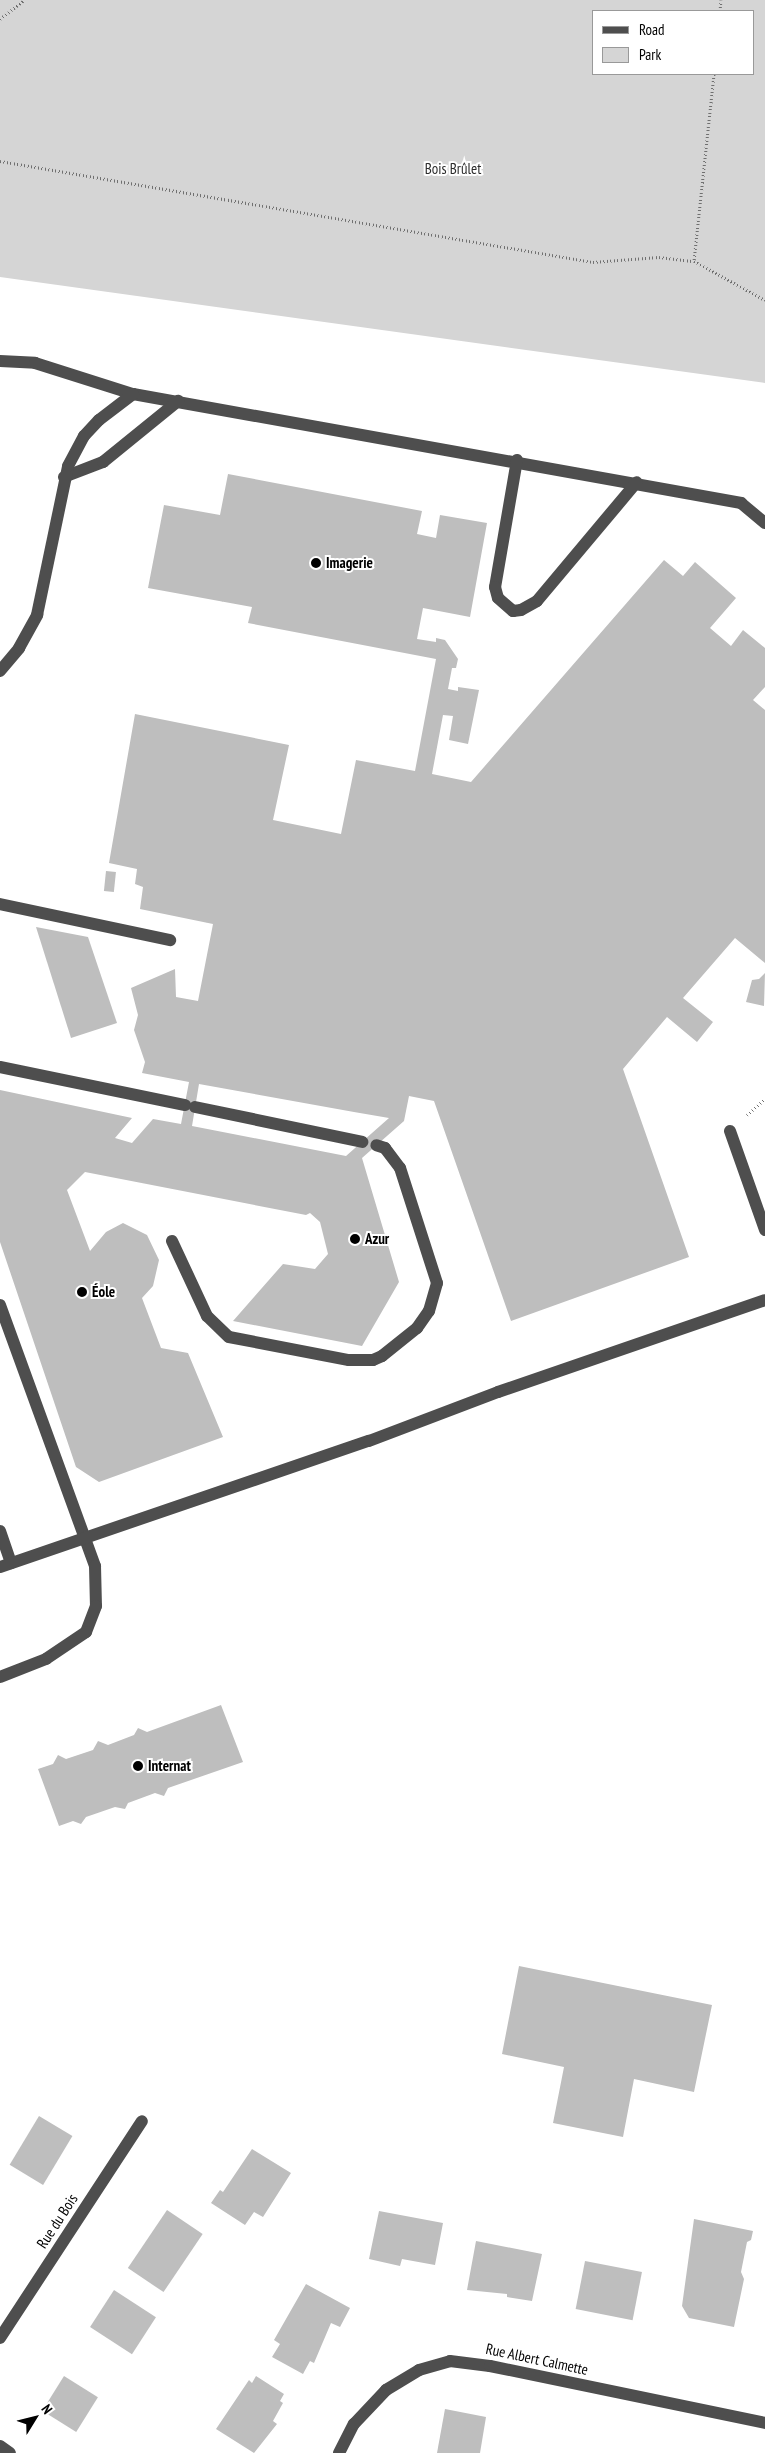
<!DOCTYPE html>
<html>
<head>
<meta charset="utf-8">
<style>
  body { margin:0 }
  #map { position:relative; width:765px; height:2453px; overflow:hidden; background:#fff; font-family:"PT Sans Narrow",sans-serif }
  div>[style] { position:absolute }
  .green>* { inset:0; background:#d5d5d5 }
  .building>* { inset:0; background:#bebebe; transform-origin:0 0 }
  .path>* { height:3px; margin-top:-1.5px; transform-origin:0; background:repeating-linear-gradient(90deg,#707070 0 1px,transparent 0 3.5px) }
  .minor>* { height:12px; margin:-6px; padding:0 6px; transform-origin:6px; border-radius:6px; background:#4e4e4e }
  .dots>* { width:14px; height:14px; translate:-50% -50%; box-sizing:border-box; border:2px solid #fff; border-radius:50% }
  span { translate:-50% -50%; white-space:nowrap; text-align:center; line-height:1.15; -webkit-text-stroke:4px #fff; paint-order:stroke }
  .park-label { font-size:15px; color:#2c2c2c }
  .poi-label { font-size:15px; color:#000; font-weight:700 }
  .left { translate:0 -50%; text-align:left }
  .street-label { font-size:15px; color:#000 }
  .legend { position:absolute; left:592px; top:10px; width:162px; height:65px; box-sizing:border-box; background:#fff; border:1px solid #999; margin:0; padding:6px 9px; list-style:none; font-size:15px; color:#000 }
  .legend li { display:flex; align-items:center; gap:10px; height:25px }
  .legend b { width:25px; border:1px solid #999 }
  .north { position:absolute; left:10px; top:2393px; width:50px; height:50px; -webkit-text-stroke:4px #fff; paint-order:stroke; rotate:54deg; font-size:14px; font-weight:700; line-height:20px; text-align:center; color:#000 }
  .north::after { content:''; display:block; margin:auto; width:18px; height:22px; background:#000; clip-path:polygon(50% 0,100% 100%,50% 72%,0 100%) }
</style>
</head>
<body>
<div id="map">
  <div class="green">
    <i style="clip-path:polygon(evenodd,0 0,765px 0,765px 383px,0 277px,0 0,594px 11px,754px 11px,754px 74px,594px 74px,594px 11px)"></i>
  </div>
  <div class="building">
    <i style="clip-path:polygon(evenodd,228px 474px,422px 511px,417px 534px,436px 538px,440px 515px,487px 523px,470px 617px,423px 608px,417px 639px,436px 642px,436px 638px,445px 640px,458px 659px,456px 668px,452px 668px,448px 689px,458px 691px,458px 687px,479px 690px,468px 744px,449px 740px,453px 716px,443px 715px,432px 774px,471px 782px,664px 560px,683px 576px,695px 562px,736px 598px,710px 628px,731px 646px,743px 630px,765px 648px,765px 687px,753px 700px,765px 710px,765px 963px,735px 938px,683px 998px,713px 1022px,697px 1042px,667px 1017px,623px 1069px,689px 1257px,511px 1321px,434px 1101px,409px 1096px,404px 1121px,362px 1158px,399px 1282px,362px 1346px,233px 1321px,283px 1264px,315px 1269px,328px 1254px,320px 1222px,310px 1213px,306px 1215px,85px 1172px,67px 1190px,90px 1251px,106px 1232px,123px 1223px,147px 1235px,159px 1260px,153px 1286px,142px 1298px,161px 1348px,188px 1353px,223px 1437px,99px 1482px,76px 1467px,0 1242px,0 1090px,132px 1118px,115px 1138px,132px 1143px,153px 1119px,181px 1124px,189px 1082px,142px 1073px,145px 1062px,134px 1030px,138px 1015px,131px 988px,175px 969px,176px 997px,198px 1001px,213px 924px,140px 909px,143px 887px,135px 884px,137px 869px,109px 863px,135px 714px,289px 745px,273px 820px,341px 834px,356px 760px,415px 771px,436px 659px,248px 623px,252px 607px,148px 588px,164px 505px,220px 515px,228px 474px,199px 1084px,354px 1112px,389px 1118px,346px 1156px,192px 1126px,199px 1084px)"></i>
    <i style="left:106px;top:871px;width:10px;height:20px;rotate:6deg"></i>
    <i style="clip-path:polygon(36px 927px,88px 937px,117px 1023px,71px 1038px)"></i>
    <i style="clip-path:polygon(765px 973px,764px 1006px,746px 1002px,752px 980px,759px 979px)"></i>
    <i style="clip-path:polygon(221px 1705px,243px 1762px,168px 1788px,164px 1796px,155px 1793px,128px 1803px,125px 1809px,115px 1807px,86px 1817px,81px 1824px,73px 1821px,59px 1826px,38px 1769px,53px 1764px,58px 1755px,66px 1759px,93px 1750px,98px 1741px,108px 1745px,134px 1735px,138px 1728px,147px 1732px)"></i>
    <i style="clip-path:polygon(519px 1966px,712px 2005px,694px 2092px,634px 2079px,623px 2137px,553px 2123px,564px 2067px,502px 2054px)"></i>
    <i style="left:39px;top:2116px;width:39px;height:57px;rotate:31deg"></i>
    <i style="clip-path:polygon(252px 2149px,291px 2173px,263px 2217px,254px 2212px,245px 2225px,211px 2203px,220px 2190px,223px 2192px)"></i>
    <i style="left:167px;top:2210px;width:43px;height:70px;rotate:34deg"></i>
    <i style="clip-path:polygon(379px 2211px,443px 2223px,435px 2265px,402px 2259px,400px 2266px,369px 2259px)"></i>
    <i style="clip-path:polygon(694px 2219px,753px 2231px,751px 2240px,747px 2242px,741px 2272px,744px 2279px,734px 2327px,689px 2318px,682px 2306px)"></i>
    <i style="clip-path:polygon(476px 2241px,542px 2254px,532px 2301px,507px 2297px,507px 2294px,467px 2290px)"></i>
    <i style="left:585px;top:2261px;width:58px;height:49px;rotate:11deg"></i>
    <i style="clip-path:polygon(306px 2284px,350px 2308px,340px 2327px,331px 2323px,314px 2363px,310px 2361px,303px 2374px,272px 2357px,280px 2344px,274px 2340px)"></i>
    <i style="left:114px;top:2290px;width:50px;height:44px;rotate:33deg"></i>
    <i style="left:64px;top:2376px;width:40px;height:41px;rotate:32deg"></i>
    <i style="clip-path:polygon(256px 2376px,284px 2394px,280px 2401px,283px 2403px,273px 2421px,277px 2424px,254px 2453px,216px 2429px,249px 2380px,252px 2383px)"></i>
    <i style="clip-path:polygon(445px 2409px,486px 2417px,480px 2453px,437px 2453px)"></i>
  </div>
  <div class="path">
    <i style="left:720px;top:11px;width:11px;rotate:-85deg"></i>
    <i style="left:0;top:19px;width:31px;rotate:-38deg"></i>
    <i style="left:714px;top:74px;width:188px;rotate:96.1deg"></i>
    <i style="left:694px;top:261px;width:81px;rotate:28.8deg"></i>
    <i style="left:0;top:161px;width:602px;rotate:9.67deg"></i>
    <i style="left:593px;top:262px;width:66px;rotate:-4.3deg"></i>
    <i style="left:659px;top:257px;width:35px;rotate:7deg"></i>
    <i style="left:747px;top:1115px;width:24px;rotate:-42deg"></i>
  </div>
  <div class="minor">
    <i style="left:0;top:361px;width:35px;rotate:3deg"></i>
    <i style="left:35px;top:363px;width:103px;rotate:17.6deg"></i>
    <i style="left:133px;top:394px;width:618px;rotate:10.16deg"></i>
    <i style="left:741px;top:503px;width:31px;rotate:40deg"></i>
    <i style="left:517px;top:460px;width:129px;rotate:99.8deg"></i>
    <i style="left:495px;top:587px;width:11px;rotate:75deg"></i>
    <i style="left:498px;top:598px;width:20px;rotate:41deg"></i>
    <i style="left:513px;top:611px;width:8px;rotate:-7deg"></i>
    <i style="left:521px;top:610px;width:18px;rotate:-29deg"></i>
    <i style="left:537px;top:601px;width:155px;rotate:-50deg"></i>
    <i style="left:64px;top:477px;width:42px;rotate:-21deg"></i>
    <i style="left:103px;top:462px;width:97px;rotate:-39.1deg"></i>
    <i style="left:0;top:671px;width:30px;rotate:-50deg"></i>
    <i style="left:19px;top:648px;width:38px;rotate:-61deg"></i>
    <i style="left:37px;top:615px;width:152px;rotate:-78.2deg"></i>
    <i style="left:68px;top:466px;width:34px;rotate:-62deg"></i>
    <i style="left:84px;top:436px;width:22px;rotate:-47deg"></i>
    <i style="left:99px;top:420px;width:43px;rotate:-37.4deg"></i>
    <i style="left:0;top:904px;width:174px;rotate:12deg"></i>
    <i style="left:0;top:1067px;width:189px;rotate:11.6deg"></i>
    <i style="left:195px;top:1107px;width:171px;rotate:11.8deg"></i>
    <i style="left:730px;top:1131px;width:105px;rotate:70.5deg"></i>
    <i style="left:172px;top:1241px;width:83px;rotate:65deg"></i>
    <i style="left:207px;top:1316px;width:30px;rotate:44deg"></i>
    <i style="left:229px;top:1337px;width:122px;rotate:10.9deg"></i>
    <i style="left:349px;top:1360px;width:24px"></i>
    <i style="left:373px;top:1360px;width:10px;rotate:-24deg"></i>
    <i style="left:382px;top:1356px;width:45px;rotate:-38.7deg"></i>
    <i style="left:417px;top:1328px;width:21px;rotate:-55deg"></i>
    <i style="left:429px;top:1311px;width:29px;rotate:-74deg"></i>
    <i style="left:437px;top:1283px;width:121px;rotate:-107.8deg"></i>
    <i style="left:400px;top:1168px;width:25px;rotate:-127deg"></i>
    <i style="left:385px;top:1148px;width:9px;rotate:-162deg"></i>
    <i style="left:0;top:1305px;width:278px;rotate:70deg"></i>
    <i style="left:95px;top:1566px;width:40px;rotate:88.6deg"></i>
    <i style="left:96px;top:1606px;width:28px;rotate:111deg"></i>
    <i style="left:86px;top:1632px;width:48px;rotate:146deg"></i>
    <i style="left:46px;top:1659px;width:49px;rotate:158.6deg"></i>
    <i style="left:0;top:1531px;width:34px;rotate:71deg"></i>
    <i style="left:0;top:1567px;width:390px;rotate:-18.9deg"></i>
    <i style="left:369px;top:1441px;width:138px;rotate:-20.8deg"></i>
    <i style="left:498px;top:1392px;width:282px;rotate:-19deg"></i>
    <i style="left:0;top:2338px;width:259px;rotate:-56.8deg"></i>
    <i style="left:0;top:2446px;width:12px;rotate:35deg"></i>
    <i style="left:339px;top:2453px;width:33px;rotate:-63deg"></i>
    <i style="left:354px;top:2424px;width:47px;rotate:-46.7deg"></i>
    <i style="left:386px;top:2390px;width:39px;rotate:-31deg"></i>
    <i style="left:419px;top:2370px;width:32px;rotate:-16deg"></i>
    <i style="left:450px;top:2361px;width:40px;rotate:7.1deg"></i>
    <i style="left:490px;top:2366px;width:281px;rotate:11.7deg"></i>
  </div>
  <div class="dots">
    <i style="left:316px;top:563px;background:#000"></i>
    <i style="left:355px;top:1239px;background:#000"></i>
    <i style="left:82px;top:1292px;background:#000"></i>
    <i style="left:138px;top:1766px;background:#000"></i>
  </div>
  <div class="park-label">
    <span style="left:453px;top:169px">Bois Brûlet</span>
  </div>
  <div class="poi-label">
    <span class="left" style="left:326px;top:563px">Imagerie</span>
    <span class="left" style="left:365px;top:1239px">Azur</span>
    <span class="left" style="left:92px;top:1292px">Éole</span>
    <span class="left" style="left:148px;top:1766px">Internat</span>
  </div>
  <div class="street-label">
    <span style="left:57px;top:2221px;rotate:-57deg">Rue du Bois</span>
    <span style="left:537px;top:2359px;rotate:12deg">Rue Albert Calmette</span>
  </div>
  <ul class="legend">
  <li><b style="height:6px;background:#4e4e4e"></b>Road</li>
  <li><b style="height:14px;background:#d5d5d5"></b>Park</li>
  </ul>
  <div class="north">N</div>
</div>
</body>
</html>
